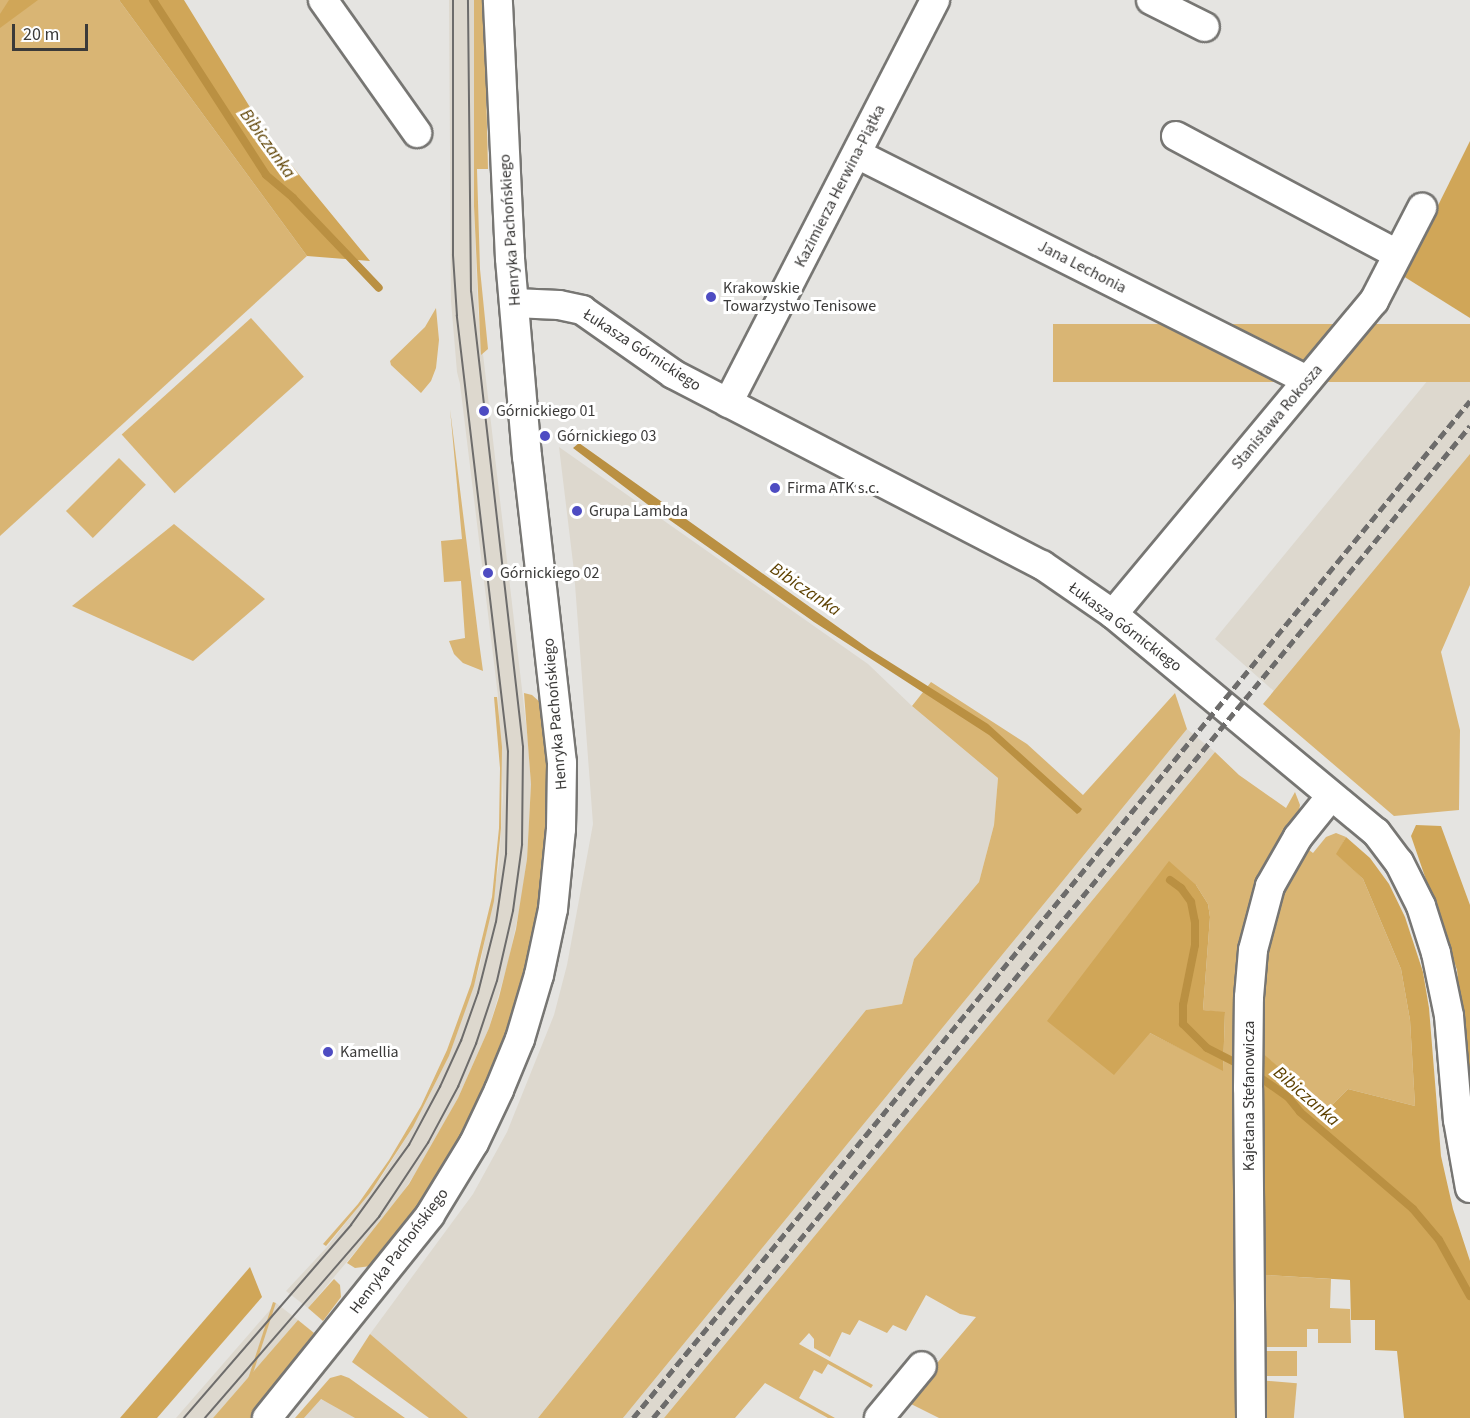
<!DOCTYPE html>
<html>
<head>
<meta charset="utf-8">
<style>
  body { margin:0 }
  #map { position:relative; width:1470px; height:1418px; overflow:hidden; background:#e5e4e1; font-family:"Source Sans 3",sans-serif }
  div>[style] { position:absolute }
  .built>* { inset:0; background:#ddd8ce }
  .green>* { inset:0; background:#d9b574; transform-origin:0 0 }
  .forest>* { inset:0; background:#d0a658 }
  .water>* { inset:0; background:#ba9042 }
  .stream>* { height:8px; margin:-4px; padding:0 4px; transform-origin:4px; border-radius:4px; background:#ba9042 }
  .roads { filter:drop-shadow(2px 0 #777673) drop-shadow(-2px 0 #777673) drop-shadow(0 2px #777673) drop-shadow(0 -2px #777673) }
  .minor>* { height:28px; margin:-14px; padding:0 14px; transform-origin:14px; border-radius:14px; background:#fff }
  .tram>* { height:1.5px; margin:-0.75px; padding:0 0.75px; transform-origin:0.75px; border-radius:0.75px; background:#6d6c6b }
  .rail>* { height:4.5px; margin-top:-2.25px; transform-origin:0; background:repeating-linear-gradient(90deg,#6d6c6b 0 9px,transparent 0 13.5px) }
  .dots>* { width:16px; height:16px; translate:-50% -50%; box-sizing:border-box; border:3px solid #fff; border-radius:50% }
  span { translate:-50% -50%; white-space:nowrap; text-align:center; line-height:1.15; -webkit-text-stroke:6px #fff; paint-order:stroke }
  .street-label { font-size:16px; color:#3b3a39 }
  .poi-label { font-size:16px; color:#3b3a39 }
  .left { translate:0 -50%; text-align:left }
  .water-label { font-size:18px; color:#5d4100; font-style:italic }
  .scale { position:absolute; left:12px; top:24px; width:76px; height:27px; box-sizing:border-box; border:3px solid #3b3a39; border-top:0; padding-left:8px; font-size:18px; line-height:21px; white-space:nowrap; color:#3b3a39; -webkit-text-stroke:4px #fff; paint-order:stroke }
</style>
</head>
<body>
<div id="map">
  <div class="built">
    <i style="clip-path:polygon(449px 0,474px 0,474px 206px,478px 311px,528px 741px,531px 784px,527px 859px,521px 902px,508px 963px,489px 1028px,458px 1098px,426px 1157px,393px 1207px,308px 1308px,286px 1291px,327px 1247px,382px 1176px,413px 1127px,449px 1056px,480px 966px,499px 864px,503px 795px,498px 696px,460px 384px,457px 372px,451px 301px)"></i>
    <i style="clip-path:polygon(1470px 329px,1470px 468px,1284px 700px,1215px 639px)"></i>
    <i style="clip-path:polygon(559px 447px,868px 664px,912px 706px,998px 778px,994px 825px,979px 882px,914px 959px,902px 1004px,866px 1010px,538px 1418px,468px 1418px,370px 1334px,473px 1194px,507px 1132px,554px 1015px,567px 965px,593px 824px,574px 571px)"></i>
    <i style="clip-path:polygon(1187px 729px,1215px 752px,664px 1418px,623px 1418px)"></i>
    <i style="clip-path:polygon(276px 1303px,298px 1320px,213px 1418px,176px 1418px)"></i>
    <i style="clip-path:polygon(320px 1399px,334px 1405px,355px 1418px,304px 1418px)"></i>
  </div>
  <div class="green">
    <i style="clip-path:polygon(0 0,119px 0,307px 256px,0 536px)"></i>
    <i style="clip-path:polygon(474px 0,484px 0,488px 169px,477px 169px,480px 269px,488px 349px,481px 355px,474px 206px)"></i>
    <i style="clip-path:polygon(436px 308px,439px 340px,436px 368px,431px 381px,421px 393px,391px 365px,390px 361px,425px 327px)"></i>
    <i style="left:251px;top:318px;width:79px;height:174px;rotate:48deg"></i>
    <i style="left:1470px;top:324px;width:58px;height:417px;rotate:90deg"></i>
    <i style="clip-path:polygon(450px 409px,479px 642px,483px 671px,463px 663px,454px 654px,449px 641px,465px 638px,461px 581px,444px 582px,441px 541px,462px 539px)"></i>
    <i style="clip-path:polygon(1470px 454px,1470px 585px,1441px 652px,1460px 730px,1459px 810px,1394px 816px,1263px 704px)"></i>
    <i style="left:119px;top:458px;width:38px;height:75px;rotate:45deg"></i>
    <i style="clip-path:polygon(174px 524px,265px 599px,193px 661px,72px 606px)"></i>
    <i style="clip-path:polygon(931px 682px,1027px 744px,1083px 795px,1175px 693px,1187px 729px,623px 1418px,538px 1418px,866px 1010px,902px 1004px,914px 959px,979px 882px,994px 825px,998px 778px,912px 706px)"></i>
    <i style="clip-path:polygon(524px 693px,532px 695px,542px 704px,548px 744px,549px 803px,545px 870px,532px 949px,504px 1044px,465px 1132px,420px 1206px,371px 1266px,355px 1268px,347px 1263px,409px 1184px,458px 1098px,489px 1028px,499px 997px,516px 929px,527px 859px,531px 784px)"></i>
    <i style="clip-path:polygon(494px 697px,497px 697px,502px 747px,501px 828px,494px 901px,474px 986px,449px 1056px,413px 1127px,370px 1193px,326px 1246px,323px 1244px,358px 1204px,389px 1160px,421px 1106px,447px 1050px,471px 984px,492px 897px,499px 828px,500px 768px)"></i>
    <i style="clip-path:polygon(evenodd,1215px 752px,1239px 775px,1286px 808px,1295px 792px,1300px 805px,1297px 821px,1250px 917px,1240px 1418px,939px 1418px,905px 1401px,976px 1317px,960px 1314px,926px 1295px,906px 1331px,893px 1325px,887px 1333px,859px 1320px,850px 1335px,842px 1332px,830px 1357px,814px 1348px,814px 1339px,809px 1333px,799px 1344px,873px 1385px,871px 1388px,828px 1364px,822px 1374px,814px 1370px,799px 1398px,835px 1418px,828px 1418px,765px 1383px,735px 1418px,664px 1418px,1215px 752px,1196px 885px,1208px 904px,1210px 917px,1203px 1010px,1225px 1013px,1223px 1070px,1150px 1033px,1196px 885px)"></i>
    <i style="clip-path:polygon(1336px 833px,1346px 837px,1337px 854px,1363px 879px,1401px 969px,1410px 1020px,1415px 1106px,1348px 1089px,1328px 1109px,1261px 1053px,1256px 1056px,1268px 911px,1305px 847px,1313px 853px,1326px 837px)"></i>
    <i style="clip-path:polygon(1257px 1091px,1266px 1275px,1331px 1279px,1330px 1308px,1350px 1309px,1351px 1343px,1318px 1343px,1318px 1329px,1307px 1329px,1307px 1347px,1258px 1347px)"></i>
    <i style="clip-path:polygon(334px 1279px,340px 1285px,341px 1297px,323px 1321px,308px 1308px)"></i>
    <i style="left:273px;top:1302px;width:3px;height:154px;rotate:18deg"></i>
    <i style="clip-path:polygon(298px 1320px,314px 1333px,252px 1418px,213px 1418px)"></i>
    <i style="clip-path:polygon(370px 1334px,468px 1418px,429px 1418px,352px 1362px)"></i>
    <i style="left:1266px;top:1351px;width:31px;height:25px"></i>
    <i style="clip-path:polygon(341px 1375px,349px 1378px,405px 1418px,355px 1418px,321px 1399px,304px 1418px,295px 1418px,330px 1378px)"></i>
    <i style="left:1259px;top:1380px;width:38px;height:38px;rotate:5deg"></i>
  </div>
  <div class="forest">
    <i style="clip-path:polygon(9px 0,38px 0,0 28px,0 14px)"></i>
    <i style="clip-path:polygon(119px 0,184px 0,269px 138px,370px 261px,307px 256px)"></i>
    <i style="clip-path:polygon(1470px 141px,1470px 318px,1403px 276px)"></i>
    <i style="clip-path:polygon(1416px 825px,1441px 826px,1470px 905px,1470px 1102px,1457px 970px,1411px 836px)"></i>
    <i style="clip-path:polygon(1346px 837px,1370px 858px,1389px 884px,1405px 917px,1423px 972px,1429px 1008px,1441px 1156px,1453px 1209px,1470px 1261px,1470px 1418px,1404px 1418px,1397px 1351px,1375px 1350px,1375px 1320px,1351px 1320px,1350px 1280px,1266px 1275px,1257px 1091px,1261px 1052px,1328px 1109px,1348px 1089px,1415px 1106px,1410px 1020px,1401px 969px,1363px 879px,1336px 854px)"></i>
    <i style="clip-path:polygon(1169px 861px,1196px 885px,1208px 904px,1210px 917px,1203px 1010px,1225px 1012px,1223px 1071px,1150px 1033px,1114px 1075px,1047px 1021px)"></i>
    <i style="clip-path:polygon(250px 1267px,262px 1297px,157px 1418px,120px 1418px)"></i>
  </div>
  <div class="water">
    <i style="clip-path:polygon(579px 443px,869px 649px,988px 724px,1082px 809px,1080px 812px,1077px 814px,989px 735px,814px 622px,647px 504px,573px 448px)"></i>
  </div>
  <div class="stream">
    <i style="left:153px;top:0;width:208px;rotate:57.1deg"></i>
    <i style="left:266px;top:175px;width:35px;rotate:40deg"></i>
    <i style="left:293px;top:198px;width:124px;rotate:46.3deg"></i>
    <i style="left:1170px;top:880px;width:14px;rotate:36deg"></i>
    <i style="left:1181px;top:888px;width:17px;rotate:54deg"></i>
    <i style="left:1191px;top:902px;width:20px;rotate:79deg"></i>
    <i style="left:1195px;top:922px;width:23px;rotate:90deg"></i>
    <i style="left:1195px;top:945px;width:61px;rotate:101.3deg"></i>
    <i style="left:1183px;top:1005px;width:19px;rotate:90deg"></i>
    <i style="left:1183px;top:1024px;width:34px;rotate:45deg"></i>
    <i style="left:1207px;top:1048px;width:39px;rotate:27deg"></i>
    <i style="left:1255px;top:1074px;width:40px;rotate:34.9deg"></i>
    <i style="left:1288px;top:1097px;width:19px;rotate:51deg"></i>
    <i style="left:1300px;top:1112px;width:149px;rotate:40.6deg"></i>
    <i style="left:1413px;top:1209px;width:40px;rotate:50deg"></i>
    <i style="left:1439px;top:1240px;width:64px;rotate:61deg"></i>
  </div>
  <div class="roads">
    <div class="minor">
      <i style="left:323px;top:0;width:163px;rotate:54.7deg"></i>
      <i style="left:1151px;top:0;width:60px;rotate:26.6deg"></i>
      <i style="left:1176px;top:136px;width:251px;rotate:28.1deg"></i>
      <i style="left:857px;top:154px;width:504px;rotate:26.67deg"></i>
      <i style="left:514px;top:303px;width:45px;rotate:2.5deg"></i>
      <i style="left:559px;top:305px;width:24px;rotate:12deg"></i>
      <i style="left:582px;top:310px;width:111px;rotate:35.1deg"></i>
      <i style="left:673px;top:374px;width:416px;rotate:27.4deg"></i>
      <i style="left:1042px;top:565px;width:86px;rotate:34.6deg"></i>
      <i style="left:1113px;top:614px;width:342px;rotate:39.7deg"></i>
      <i style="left:1376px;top:832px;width:38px;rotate:53deg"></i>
      <i style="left:1399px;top:862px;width:49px;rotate:63.4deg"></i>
      <i style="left:1421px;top:906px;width:49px;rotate:72.3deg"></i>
      <i style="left:1436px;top:953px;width:64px;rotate:78.3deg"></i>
      <i style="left:1449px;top:1016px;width:104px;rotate:85.1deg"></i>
      <i style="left:1458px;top:1120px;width:69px;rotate:80deg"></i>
      <i style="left:728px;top:403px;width:453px;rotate:-62.8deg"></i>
      <i style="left:1113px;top:614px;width:408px;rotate:-50.2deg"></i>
      <i style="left:1374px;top:301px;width:105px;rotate:-62.7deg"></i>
      <i style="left:267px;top:1418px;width:260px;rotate:-51.2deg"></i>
      <i style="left:430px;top:1215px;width:84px;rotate:-58.6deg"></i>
      <i style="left:474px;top:1143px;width:59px;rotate:-64.7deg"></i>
      <i style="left:499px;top:1090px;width:55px;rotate:-67.6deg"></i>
      <i style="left:520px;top:1039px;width:67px;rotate:-73.5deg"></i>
      <i style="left:539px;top:975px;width:67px;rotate:-78deg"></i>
      <i style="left:553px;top:909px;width:80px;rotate:-84.3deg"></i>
      <i style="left:561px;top:829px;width:66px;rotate:-89.1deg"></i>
      <i style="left:562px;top:763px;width:308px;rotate:-96.5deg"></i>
      <i style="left:527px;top:457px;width:200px;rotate:-94.9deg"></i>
      <i style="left:510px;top:258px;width:258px;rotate:-92.7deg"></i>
      <i style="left:879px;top:1418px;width:67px;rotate:-50.4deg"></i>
      <i style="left:1251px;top:1418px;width:330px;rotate:-90.5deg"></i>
      <i style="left:1248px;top:1088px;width:91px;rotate:-89.4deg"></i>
      <i style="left:1249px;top:997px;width:47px;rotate:-85.1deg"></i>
      <i style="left:1253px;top:950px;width:66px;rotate:-75.1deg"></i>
      <i style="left:1270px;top:886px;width:56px;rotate:-60.3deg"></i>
      <i style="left:1298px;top:837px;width:53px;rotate:-51.2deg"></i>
    </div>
  </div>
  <div class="tram">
    <i style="left:184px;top:1418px;width:255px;rotate:-49.1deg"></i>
    <i style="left:351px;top:1225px;width:99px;rotate:-54.1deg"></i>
    <i style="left:409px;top:1145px;width:66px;rotate:-61.9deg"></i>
    <i style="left:440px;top:1087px;width:51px;rotate:-65.5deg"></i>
    <i style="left:461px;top:1041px;width:51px;rotate:-70.5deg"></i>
    <i style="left:478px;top:993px;width:73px;rotate:-75.8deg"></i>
    <i style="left:496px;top:922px;width:69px;rotate:-81.6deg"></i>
    <i style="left:506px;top:854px;width:102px;rotate:-88.9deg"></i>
    <i style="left:508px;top:752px;width:439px;rotate:-96.7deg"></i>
    <i style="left:457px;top:316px;width:61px;rotate:-93.8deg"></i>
    <i style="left:453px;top:255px;width:255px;rotate:-90deg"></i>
    <i style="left:205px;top:1418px;width:266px;rotate:-49.1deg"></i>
    <i style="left:379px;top:1217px;width:89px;rotate:-56.5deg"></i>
    <i style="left:428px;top:1143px;width:64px;rotate:-61.8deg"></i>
    <i style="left:458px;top:1087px;width:47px;rotate:-67.3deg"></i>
    <i style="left:476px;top:1044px;width:66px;rotate:-71.6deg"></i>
    <i style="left:497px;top:981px;width:72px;rotate:-77.1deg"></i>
    <i style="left:513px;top:911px;width:67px;rotate:-82.2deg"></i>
    <i style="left:522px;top:845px;width:98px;rotate:-89.4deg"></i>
    <i style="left:523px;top:747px;width:458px;rotate:-96.5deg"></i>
    <i style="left:471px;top:292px;width:292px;rotate:-90.6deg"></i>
  </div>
  <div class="rail">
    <i style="left:633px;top:1418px;width:1317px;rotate:-50.55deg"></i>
    <i style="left:653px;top:1418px;width:1285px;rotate:-50.53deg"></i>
  </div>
  <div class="dots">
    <i style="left:711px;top:297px;background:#4e4cc2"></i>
    <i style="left:484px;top:411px;background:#4e4cc2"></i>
    <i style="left:545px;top:436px;background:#4e4cc2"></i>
    <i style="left:775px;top:488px;background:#4e4cc2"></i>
    <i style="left:577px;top:511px;background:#4e4cc2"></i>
    <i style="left:488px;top:573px;background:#4e4cc2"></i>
    <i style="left:328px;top:1052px;background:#4e4cc2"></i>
  </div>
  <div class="street-label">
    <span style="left:840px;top:186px;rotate:-63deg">Kazimierza Herwina-Piątka</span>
    <span style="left:510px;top:230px;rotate:-94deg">Henryka Pachońskiego</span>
    <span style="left:1082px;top:267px;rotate:27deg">Jana Lechonia</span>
    <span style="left:642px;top:350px;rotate:33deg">Łukasza Górnickiego</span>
    <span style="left:1277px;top:417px;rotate:-50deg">Stanisława Rokosza</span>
    <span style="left:1125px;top:627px;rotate:37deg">Łukasza Górnickiego</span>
    <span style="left:555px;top:714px;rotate:-95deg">Henryka Pachońskiego</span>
    <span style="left:1249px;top:1096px;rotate:-90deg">Kajetana Stefanowicza</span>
    <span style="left:399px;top:1251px;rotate:-53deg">Henryka Pachońskiego</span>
  </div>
  <div class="poi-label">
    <span class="left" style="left:723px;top:297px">Krakowskie<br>Towarzystwo Tenisowe</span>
    <span class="left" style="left:496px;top:411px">Górnickiego 01</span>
    <span class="left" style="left:557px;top:436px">Górnickiego 03</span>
    <span class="left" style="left:787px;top:488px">Firma ATK s.c.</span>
    <span class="left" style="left:589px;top:511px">Grupa Lambda</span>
    <span class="left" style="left:500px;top:573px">Górnickiego 02</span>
    <span class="left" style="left:340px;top:1052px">Kamellia</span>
  </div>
  <div class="water-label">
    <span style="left:267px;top:144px;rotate:54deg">Bibiczanka</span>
    <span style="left:805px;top:590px;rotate:34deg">Bibiczanka</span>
    <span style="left:1306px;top:1097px;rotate:41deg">Bibiczanka</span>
  </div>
  <div class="scale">20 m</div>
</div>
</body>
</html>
